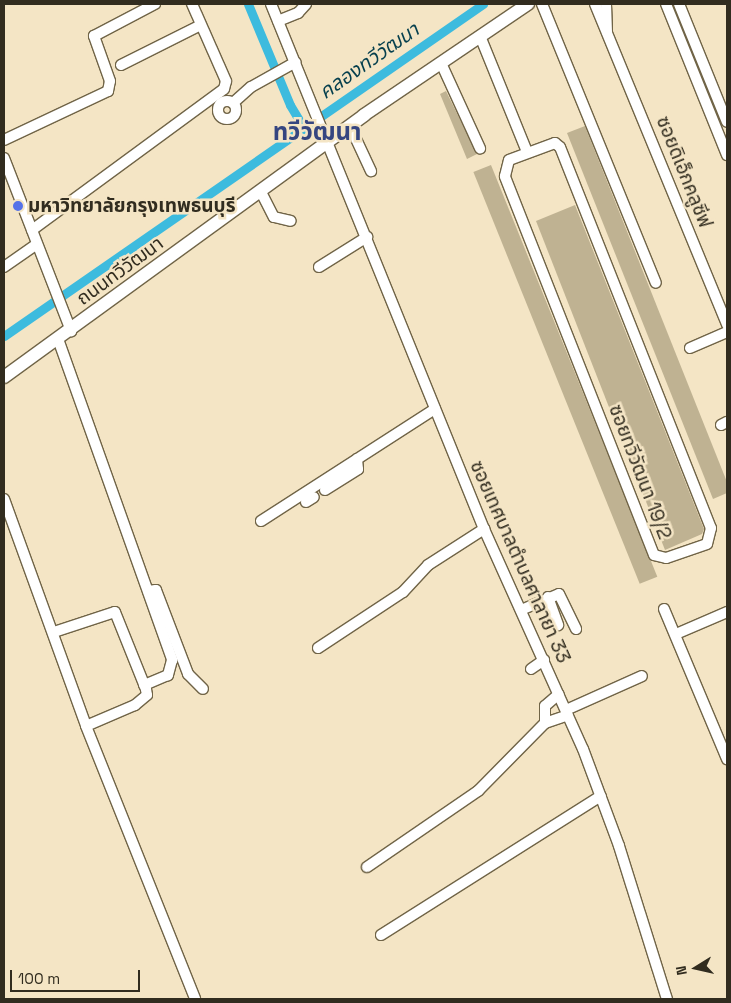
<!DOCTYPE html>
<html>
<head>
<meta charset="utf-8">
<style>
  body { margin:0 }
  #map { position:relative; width:731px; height:1003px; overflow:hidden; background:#f4e5c5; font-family:"Space Grotesk","Noto Sans Thai",sans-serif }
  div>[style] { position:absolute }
  .canal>* { height:9px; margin:-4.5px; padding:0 4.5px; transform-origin:4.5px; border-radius:4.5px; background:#3dbbde }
  .building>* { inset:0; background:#bfb292; transform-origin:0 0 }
  .roads { filter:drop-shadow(1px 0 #706447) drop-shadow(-1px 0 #706447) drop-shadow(0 1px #706447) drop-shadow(0 -1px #706447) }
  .minor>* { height:10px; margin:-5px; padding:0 5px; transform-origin:5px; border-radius:5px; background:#fff }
  .minor>.ring { margin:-5px; padding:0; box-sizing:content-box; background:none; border:10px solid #fff; border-radius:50% }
  .major>* { height:12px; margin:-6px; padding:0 6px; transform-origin:6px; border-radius:6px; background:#fff }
  .dots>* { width:14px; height:14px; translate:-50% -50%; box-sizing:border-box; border:2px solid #f4e5c5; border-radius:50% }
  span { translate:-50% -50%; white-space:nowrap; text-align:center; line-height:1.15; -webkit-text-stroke:5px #f4e5c5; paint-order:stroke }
  .street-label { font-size:19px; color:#312c1f }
  .poi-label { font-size:19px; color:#312c1f; font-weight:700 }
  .left { translate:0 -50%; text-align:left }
  .water-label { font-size:20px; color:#053f4d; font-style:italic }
  .district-label { font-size:24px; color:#354580; font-weight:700 }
  .frame { position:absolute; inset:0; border:5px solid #312c1f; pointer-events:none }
  .north { position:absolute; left:671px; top:943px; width:50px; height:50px; -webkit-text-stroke:4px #f4e5c5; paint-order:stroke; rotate:260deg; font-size:14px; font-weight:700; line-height:20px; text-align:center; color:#312c1f }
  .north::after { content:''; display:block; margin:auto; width:18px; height:22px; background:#312c1f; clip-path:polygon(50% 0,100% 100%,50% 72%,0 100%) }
  .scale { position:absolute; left:10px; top:970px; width:130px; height:22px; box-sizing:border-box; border:2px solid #312c1f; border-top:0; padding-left:6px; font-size:15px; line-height:18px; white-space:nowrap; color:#312c1f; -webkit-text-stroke:4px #f4e5c5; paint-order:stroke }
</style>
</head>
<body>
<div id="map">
  <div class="canal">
    <i style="left:248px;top:4px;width:109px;rotate:67.4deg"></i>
    <i style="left:290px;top:105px;width:27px;rotate:59deg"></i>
    <i style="left:4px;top:336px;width:583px;rotate:-34.73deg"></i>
  </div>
  <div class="building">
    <i style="clip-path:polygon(446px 91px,477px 154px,467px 159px,440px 94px)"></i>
    <i style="clip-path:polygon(585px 126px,727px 482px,727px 493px,713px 499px,567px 133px)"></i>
    <i style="left:491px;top:165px;width:444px;height:19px;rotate:68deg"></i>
    <i style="clip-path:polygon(575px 205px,704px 529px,702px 534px,665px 550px,536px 221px)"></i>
  </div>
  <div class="roads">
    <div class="minor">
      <i style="left:271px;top:4px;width:567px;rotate:67.92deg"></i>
      <i style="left:484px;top:529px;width:241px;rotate:65.8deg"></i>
      <i style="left:583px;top:749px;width:103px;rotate:69.6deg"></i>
      <i style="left:619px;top:846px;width:160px;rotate:72.6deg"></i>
      <i style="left:542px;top:4px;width:301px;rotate:67.8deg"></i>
      <i style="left:595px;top:4px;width:347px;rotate:67.6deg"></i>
      <i style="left:606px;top:4px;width:28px;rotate:88deg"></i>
      <i style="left:666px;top:4px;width:163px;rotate:68deg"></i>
      <i style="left:679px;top:4px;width:127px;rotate:67.9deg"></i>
      <i style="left:278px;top:21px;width:22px;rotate:-22deg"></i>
      <i style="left:298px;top:13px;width:12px;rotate:-48deg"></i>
      <i style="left:480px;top:36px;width:125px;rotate:67.9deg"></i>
      <i style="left:441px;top:63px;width:94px;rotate:65.4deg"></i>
      <i style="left:121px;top:65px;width:89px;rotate:-26.6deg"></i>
      <i class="ring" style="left:218px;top:101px;width:8px;height:8px"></i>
      <i style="left:233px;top:103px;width:24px;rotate:-42deg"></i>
      <i style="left:251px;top:87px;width:51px;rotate:-29.1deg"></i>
      <i style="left:350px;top:126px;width:50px;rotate:65deg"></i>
      <i style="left:4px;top:140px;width:115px;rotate:-25.2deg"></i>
      <i style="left:108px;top:91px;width:10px;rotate:-79deg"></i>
      <i style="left:110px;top:81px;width:48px;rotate:-109.6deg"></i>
      <i style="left:94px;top:36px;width:69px;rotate:-27.7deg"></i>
      <i style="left:555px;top:143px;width:6px;rotate:39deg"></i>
      <i style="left:560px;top:147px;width:410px;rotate:68.4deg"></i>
      <i style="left:711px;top:528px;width:16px;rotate:104deg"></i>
      <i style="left:707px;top:544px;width:43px;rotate:161.1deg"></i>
      <i style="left:666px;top:558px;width:12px;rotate:-166deg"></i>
      <i style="left:654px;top:555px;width:407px;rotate:-111.5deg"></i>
      <i style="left:505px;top:176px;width:16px;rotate:-76deg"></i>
      <i style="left:509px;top:160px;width:49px;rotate:-20.3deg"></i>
      <i style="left:4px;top:158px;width:186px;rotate:68.8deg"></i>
      <i style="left:261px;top:192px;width:28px;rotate:63deg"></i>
      <i style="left:274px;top:217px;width:17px;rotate:13deg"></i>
      <i style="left:32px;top:230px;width:238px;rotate:-36.3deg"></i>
      <i style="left:224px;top:89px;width:8px;rotate:-76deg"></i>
      <i style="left:226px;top:81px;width:84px;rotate:-113.8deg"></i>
      <i style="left:4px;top:267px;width:40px;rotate:-34.9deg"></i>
      <i style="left:319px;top:267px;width:57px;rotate:-32deg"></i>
      <i style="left:58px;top:339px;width:341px;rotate:70.4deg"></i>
      <i style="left:172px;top:660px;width:16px;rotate:105deg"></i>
      <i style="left:168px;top:675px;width:26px;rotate:157deg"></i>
      <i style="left:690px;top:348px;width:40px;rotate:-23.4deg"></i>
      <i style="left:721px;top:425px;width:7px;rotate:-27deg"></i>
      <i style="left:325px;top:490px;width:39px;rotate:-32deg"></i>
      <i style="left:358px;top:469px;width:10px;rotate:-96deg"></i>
      <i style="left:4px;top:499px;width:241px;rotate:70.1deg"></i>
      <i style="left:86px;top:726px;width:294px;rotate:68.2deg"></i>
      <i style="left:306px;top:502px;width:9px;rotate:-32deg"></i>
      <i style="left:261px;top:521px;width:207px;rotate:-32.8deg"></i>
      <i style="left:148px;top:591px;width:8px;rotate:-7deg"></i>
      <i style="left:156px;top:590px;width:90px;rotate:69.1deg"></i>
      <i style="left:188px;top:674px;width:21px;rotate:45deg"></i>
      <i style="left:548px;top:597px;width:30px;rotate:70deg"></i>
      <i style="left:664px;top:609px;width:163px;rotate:67.2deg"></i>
      <i style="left:521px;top:610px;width:41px;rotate:-22.8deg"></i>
      <i style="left:559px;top:594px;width:39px;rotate:64deg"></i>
      <i style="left:54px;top:632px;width:64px;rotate:-18.2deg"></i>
      <i style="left:115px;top:612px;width:83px;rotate:68.1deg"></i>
      <i style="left:146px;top:689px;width:6px;rotate:81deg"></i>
      <i style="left:147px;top:695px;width:16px;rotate:140deg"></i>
      <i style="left:135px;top:705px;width:53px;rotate:156.8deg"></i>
      <i style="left:676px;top:634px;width:56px;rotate:-23.3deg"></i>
      <i style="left:318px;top:648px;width:102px;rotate:-33.4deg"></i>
      <i style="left:403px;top:592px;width:37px;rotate:-47deg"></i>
      <i style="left:428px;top:565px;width:67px;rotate:-32.7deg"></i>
      <i style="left:531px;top:669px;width:16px;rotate:-35deg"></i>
      <i style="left:566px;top:710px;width:83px;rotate:-24.1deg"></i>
      <i style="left:545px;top:723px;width:17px;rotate:-90deg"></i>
      <i style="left:545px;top:706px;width:18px;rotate:-41deg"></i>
      <i style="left:367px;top:867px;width:135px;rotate:-34.4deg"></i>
      <i style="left:478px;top:791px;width:95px;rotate:-45.4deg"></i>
      <i style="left:545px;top:723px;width:24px;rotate:-19deg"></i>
      <i style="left:381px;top:935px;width:260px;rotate:-32.3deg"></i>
    </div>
    <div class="major">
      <i style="left:4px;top:377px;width:445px;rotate:-36deg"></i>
      <i style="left:364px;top:115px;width:198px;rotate:-34.1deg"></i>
    </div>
  </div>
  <div class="dots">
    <i style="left:18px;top:206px;background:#5572e8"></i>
  </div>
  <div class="street-label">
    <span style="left:684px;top:172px;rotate:68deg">ซอยดิเอ็กคลูซีฟ</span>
    <span style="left:120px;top:271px;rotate:-36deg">ถนนทวีวัฒนา</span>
    <span style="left:640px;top:472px;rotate:69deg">ซอยทวีวัฒนา 19/2</span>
    <span style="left:520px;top:562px;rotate:66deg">ซอยเทศบาลตำบลศาลายา 33</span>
  </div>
  <div class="poi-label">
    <span class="left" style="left:28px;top:206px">มหาวิทยาลัยกรุงเทพธนบุรี</span>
  </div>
  <div class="water-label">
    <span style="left:369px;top:61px;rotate:-35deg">คลองทวีวัฒนา</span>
  </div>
  <div class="district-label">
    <span style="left:317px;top:132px">ทวีวัฒนา</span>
  </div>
  <div class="frame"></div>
  <div class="north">N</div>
  <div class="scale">100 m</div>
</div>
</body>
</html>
